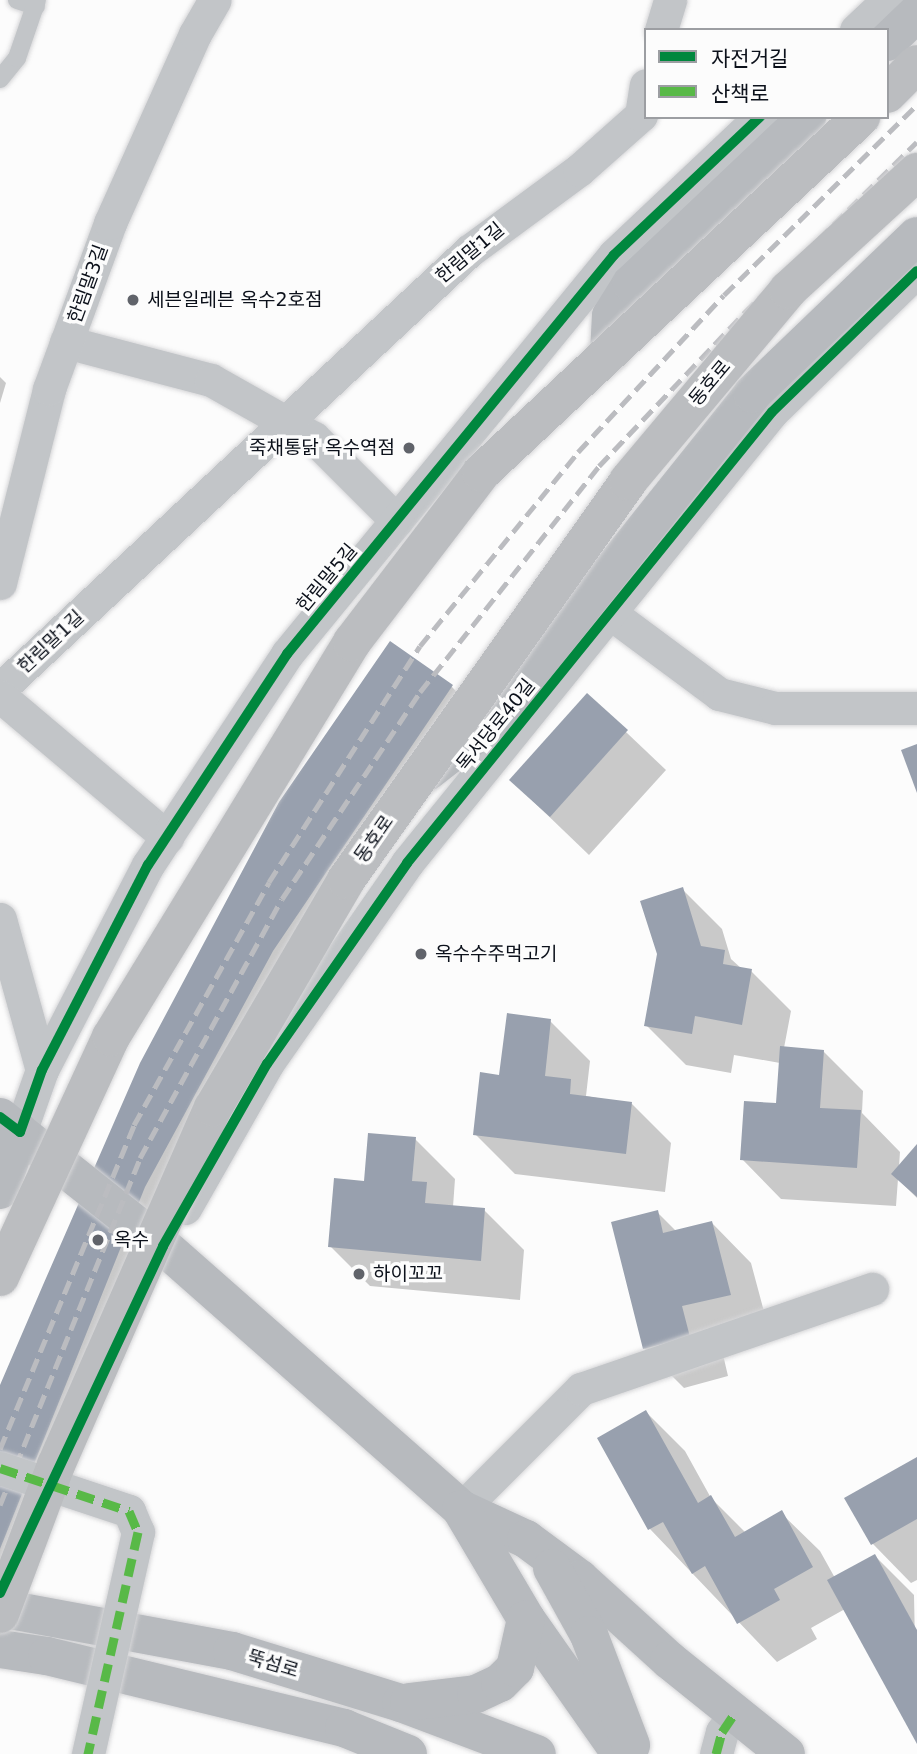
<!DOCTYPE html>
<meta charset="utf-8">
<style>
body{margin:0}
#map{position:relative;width:917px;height:1754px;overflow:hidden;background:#fcfcfc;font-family:"DejaVu Sans","Noto Sans KR",sans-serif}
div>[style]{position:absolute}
.shadow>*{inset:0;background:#0003}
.building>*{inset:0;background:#98a0ae}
.roads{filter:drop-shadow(0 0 2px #d6d6d8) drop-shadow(0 0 2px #d6d6d8)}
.lane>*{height:18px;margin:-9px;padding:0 9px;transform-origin:9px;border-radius:9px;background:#c2c5c8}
.street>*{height:33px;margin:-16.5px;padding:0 16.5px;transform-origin:16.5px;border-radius:16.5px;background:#c2c5c8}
.secondary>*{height:38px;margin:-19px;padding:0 19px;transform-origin:19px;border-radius:19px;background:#b7babe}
.primary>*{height:38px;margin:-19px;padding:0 19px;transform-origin:19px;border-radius:19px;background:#bbbdc0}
.rail>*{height:5px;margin-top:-2.5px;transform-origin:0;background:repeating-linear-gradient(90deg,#bbbcc0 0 14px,transparent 0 21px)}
.bridges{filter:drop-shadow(0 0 2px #d6d6d8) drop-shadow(0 0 2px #d6d6d8)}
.street-bridge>*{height:33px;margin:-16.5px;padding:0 16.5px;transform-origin:16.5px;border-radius:16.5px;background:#c2c5c8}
.primary-bridge>*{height:38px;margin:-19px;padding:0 19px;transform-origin:19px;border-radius:19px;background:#bbbdc0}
.quiet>*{height:9px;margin-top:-4.5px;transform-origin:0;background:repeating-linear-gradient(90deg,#58b947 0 18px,transparent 0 27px)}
.cycleway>*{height:10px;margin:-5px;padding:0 5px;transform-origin:5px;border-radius:5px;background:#00873e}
.dots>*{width:19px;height:19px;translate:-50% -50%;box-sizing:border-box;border:4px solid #fcfcfc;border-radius:50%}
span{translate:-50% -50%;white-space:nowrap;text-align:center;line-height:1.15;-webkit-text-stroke:7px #fcfcfc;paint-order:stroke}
.street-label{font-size:19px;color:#0c111b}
.poi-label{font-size:19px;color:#0c111b}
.left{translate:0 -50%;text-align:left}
.right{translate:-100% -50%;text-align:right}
.legend{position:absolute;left:644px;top:28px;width:245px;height:91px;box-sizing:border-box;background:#fcfcfc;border:2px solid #9c9ea2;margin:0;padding:9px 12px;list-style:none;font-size:21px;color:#0c111b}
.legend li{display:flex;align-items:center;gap:14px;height:35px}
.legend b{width:35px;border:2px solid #9c9ea2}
</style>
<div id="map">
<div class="shadow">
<div style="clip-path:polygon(0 377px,6px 383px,0 403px)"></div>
<div style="clip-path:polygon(390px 644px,452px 687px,474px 710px,296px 974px,0 1563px,0 1392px)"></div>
<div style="clip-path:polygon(587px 695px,666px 770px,589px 855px,511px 780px)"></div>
<div style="clip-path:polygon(682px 889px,722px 929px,731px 959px,742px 969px,751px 971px,791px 1011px,784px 1048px,823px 1051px,863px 1091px,862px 1113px,900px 1152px,899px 1167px,917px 1147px,917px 1198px,898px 1179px,896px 1206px,781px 1199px,742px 1159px,778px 1105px,780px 1063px,734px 1055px,731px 1073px,686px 1065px,646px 1025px)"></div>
<div style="clip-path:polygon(550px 1021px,590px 1061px,586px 1096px,632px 1104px,671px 1143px,665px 1192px,515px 1174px,475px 1134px,501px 1077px)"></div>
<div style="clip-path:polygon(415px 1139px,455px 1179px,453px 1207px,484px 1210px,524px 1250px,520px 1300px,370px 1286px,330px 1246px,365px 1182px)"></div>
<div style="clip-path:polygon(657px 1212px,676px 1231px,712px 1223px,751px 1263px,770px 1334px,721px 1346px,728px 1376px,684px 1388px,644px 1348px)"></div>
<div style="clip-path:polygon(646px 1412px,685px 1451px,711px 1498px,746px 1533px,781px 1513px,820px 1551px,835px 1578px,875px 1556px,914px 1595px,917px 1741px,845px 1609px,811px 1628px,817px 1639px,777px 1662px,650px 1529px)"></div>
<div style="clip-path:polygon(917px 1459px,917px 1580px,911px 1583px,873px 1544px,847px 1498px)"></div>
</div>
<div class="building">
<div style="clip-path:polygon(390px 641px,453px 685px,273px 951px,145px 1187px,0 1549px,0 1385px,43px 1285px,140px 1063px,279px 802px)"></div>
<div style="clip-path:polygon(587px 693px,628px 730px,550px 817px,509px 780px)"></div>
<div style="clip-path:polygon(917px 744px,917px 793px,901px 750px)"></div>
<div style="clip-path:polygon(683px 887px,701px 946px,725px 950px,723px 964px,752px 969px,742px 1025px,695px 1016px,692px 1034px,644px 1026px,657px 954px,640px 901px)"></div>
<div style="clip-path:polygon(507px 1013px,551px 1019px,545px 1076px,571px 1079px,570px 1094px,632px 1102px,626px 1154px,473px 1135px,480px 1072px,499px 1075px)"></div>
<div style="clip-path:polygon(780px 1046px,824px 1050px,820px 1108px,861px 1110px,857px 1168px,740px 1160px,744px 1101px,776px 1103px)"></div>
<div style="clip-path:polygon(368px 1133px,416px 1137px,412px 1181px,427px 1182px,425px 1203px,485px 1208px,481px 1261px,328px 1247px,334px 1178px,364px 1181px)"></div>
<div style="clip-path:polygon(917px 1144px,917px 1197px,891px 1174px)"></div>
<div style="clip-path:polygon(658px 1210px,663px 1233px,712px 1221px,731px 1295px,682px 1306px,690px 1337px,643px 1349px,611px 1222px)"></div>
<div style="clip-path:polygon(646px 1410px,698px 1503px,711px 1495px,735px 1537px,782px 1510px,813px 1567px,774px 1589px,780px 1600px,737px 1624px,705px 1566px,692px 1574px,663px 1522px,648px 1530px,597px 1438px)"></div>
<div style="clip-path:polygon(917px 1457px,917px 1519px,871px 1545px,844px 1498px)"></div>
<div style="clip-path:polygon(875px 1554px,917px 1630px,917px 1744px,827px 1580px)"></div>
</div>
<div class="roads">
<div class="lane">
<div style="left:17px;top:0;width:20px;rotate:18deg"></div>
<div style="left:0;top:79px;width:27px;rotate:-51deg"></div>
<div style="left:17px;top:58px;width:61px;rotate:-71deg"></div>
</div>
<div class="street">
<div style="left:661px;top:30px;width:31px;rotate:-73deg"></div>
<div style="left:856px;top:30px;width:44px;rotate:-43.2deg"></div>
<div style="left:66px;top:342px;width:150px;rotate:14.7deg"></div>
<div style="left:211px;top:380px;width:118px;rotate:29.4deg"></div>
<div style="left:314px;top:438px;width:117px;rotate:45deg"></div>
<div style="left:0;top:583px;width:200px;rotate:-75.8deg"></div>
<div style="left:49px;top:389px;width:177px;rotate:-69.8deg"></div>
<div style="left:110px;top:223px;width:207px;rotate:-65.8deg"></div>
<div style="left:195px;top:34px;width:39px;rotate:-60deg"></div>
<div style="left:610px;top:613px;width:136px;rotate:36.6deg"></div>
<div style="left:719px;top:694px;width:58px;rotate:14deg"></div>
<div style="left:775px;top:708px;width:142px"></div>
<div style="left:0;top:689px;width:642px;rotate:-43.04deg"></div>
<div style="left:469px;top:251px;width:137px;rotate:-36.4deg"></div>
<div style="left:579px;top:170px;width:83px;rotate:-41.6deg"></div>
<div style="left:641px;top:115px;width:30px;rotate:-81deg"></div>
<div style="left:0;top:696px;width:219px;rotate:40.2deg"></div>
<div style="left:0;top:919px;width:157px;rotate:74.5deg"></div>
<div style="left:20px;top:1132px;width:66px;rotate:-70.5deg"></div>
<div style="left:42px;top:1070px;width:231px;rotate:-62.7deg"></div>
<div style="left:148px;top:865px;width:253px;rotate:-56.6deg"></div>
<div style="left:287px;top:654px;width:516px;rotate:-50.66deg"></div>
<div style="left:614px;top:255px;width:201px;rotate:-43.4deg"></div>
<div style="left:185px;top:1208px;width:166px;rotate:-60.3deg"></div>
<div style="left:267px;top:1064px;width:245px;rotate:-55.1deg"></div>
<div style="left:407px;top:863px;width:580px;rotate:-51.02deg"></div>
<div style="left:772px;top:412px;width:202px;rotate:-44.2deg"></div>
<div style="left:461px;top:1509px;width:170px;rotate:-45deg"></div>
<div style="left:581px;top:1389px;width:308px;rotate:-19deg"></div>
<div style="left:716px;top:1754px;width:23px;rotate:-75deg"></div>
<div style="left:722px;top:1732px;width:23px;rotate:-56deg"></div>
</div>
<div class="secondary">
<div style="left:887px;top:42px;width:42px;rotate:-44deg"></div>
<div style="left:609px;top:353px;width:37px;rotate:-87deg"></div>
<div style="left:611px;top:316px;width:38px;rotate:-58deg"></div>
<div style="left:631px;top:284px;width:243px;rotate:-43.5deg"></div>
<div style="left:427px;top:772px;width:78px;rotate:-37.7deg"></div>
<div style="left:489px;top:724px;width:422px;rotate:-51.4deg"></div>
<div style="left:752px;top:394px;width:228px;rotate:-43.8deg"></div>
<div style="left:0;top:1117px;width:208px;rotate:38.4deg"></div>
<div style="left:163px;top:1246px;width:397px;rotate:41.4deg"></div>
<div style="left:461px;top:1509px;width:72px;rotate:24.8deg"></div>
<div style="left:526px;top:1539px;width:67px;rotate:36.5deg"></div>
<div style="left:580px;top:1579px;width:120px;rotate:42.3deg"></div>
<div style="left:669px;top:1660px;width:150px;rotate:38.8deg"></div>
<div style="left:0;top:1190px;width:61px;rotate:-71deg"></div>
<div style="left:461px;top:1509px;width:128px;rotate:59.4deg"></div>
<div style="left:526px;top:1619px;width:165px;rotate:54.9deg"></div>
<div style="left:552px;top:1568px;width:77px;rotate:61.1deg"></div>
<div style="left:589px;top:1635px;width:118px;rotate:69.1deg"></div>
<div style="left:0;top:1608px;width:236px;rotate:10.5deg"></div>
<div style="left:232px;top:1651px;width:177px;rotate:17.1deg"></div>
<div style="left:401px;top:1703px;width:145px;rotate:20.6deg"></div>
<div style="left:0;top:1649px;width:48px;rotate:8.5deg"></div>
<div style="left:47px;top:1656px;width:306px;rotate:13.6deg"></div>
<div style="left:344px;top:1728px;width:69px;rotate:22.1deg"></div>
<div style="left:409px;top:1702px;width:67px;rotate:-6.8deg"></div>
<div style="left:476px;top:1694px;width:26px;rotate:-25deg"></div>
<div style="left:500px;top:1683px;width:21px;rotate:-45deg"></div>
<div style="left:515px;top:1668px;width:50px;rotate:-77.3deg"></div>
</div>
<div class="primary">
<div style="left:887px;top:94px;width:42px;rotate:-45deg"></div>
</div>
</div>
<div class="rail">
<div style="left:0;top:1449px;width:351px;rotate:-67.5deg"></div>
<div style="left:134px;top:1125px;width:278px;rotate:-60.9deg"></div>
<div style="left:269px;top:882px;width:280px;rotate:-57.4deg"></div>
<div style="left:420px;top:646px;width:250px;rotate:-50.8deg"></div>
<div style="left:578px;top:452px;width:214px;rotate:-47.1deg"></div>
<div style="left:724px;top:295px;width:271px;rotate:-44.6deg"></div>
<div style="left:0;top:1505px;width:374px;rotate:-68deg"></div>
<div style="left:140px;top:1158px;width:295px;rotate:-61.3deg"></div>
<div style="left:282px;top:899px;width:249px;rotate:-56.3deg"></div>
<div style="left:420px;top:692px;width:288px;rotate:-51.6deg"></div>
<div style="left:599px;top:466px;width:211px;rotate:-46.5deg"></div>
<div style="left:744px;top:313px;width:243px;rotate:-44.7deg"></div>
</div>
<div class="bridges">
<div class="street-bridge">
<div style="left:0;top:1468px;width:136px;rotate:18.4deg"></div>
<div style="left:129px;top:1511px;width:23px;rotate:67deg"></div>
<div style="left:138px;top:1532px;width:228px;rotate:102.7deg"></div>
</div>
<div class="primary-bridge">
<div style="left:0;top:1277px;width:264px;rotate:-65.2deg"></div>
<div style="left:111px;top:1037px;width:463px;rotate:-58.6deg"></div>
<div style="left:352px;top:642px;width:213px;rotate:-52.6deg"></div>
<div style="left:481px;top:473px;width:521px;rotate:-43.13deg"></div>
<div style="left:0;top:1614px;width:159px;rotate:-69.4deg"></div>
<div style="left:56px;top:1465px;width:390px;rotate:-66.3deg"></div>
<div style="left:213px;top:1108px;width:264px;rotate:-59.7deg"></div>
<div style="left:346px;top:880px;width:489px;rotate:-54.7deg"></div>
<div style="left:628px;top:481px;width:249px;rotate:-50deg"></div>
<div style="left:788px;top:290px;width:175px;rotate:-42.5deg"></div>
</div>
</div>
<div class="quiet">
<div style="left:0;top:1468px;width:136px;rotate:18.4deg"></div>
<div style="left:129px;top:1511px;width:23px;rotate:67deg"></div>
<div style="left:138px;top:1532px;width:228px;rotate:102.7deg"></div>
<div style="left:716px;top:1754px;width:23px;rotate:-75deg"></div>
<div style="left:722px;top:1732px;width:23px;rotate:-56deg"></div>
</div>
<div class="cycleway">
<div style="left:0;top:1117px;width:25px;rotate:37deg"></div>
<div style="left:20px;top:1132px;width:66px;rotate:-70.5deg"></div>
<div style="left:42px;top:1070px;width:231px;rotate:-62.7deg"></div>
<div style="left:148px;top:865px;width:253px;rotate:-56.6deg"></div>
<div style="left:287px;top:654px;width:516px;rotate:-50.66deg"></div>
<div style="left:614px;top:255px;width:201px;rotate:-43.4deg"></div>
<div style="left:0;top:1593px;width:383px;rotate:-64.8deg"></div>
<div style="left:163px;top:1246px;width:210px;rotate:-60.3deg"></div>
<div style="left:267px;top:1064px;width:245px;rotate:-55.1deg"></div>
<div style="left:407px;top:863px;width:580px;rotate:-51.02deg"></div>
<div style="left:772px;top:412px;width:202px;rotate:-44.2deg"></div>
</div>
<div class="dots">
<div style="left:133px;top:300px;background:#60636a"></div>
<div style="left:409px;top:448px;background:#60636a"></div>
<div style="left:421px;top:954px;background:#60636a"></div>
<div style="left:98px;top:1240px;background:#60636a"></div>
<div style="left:359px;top:1274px;background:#60636a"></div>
</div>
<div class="street-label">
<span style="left:470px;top:253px;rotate:-40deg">한림말1길</span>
<span style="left:88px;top:284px;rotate:-70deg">한림말3길</span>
<span style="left:710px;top:383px;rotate:-50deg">동호로</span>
<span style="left:327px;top:578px;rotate:-50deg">한림말5길</span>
<span style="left:51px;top:642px;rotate:-43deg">한림말1길</span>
<span style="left:496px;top:725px;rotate:-51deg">독서당로40길</span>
<span style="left:374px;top:839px;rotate:-55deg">동호로</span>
<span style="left:273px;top:1664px;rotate:17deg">뚝섬로</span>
</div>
<div class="poi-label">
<span class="left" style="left:147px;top:300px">세븐일레븐 옥수2호점</span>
<span class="right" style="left:395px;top:448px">죽채통닭 옥수역점</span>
<span class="left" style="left:435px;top:954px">옥수수주먹고기</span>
<span class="left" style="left:114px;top:1240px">옥수</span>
<span class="left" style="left:373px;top:1274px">하이꼬꼬</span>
</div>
<ul class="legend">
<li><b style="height:9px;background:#00873e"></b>자전거길</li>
<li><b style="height:9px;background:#58b947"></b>산책로</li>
</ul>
</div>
